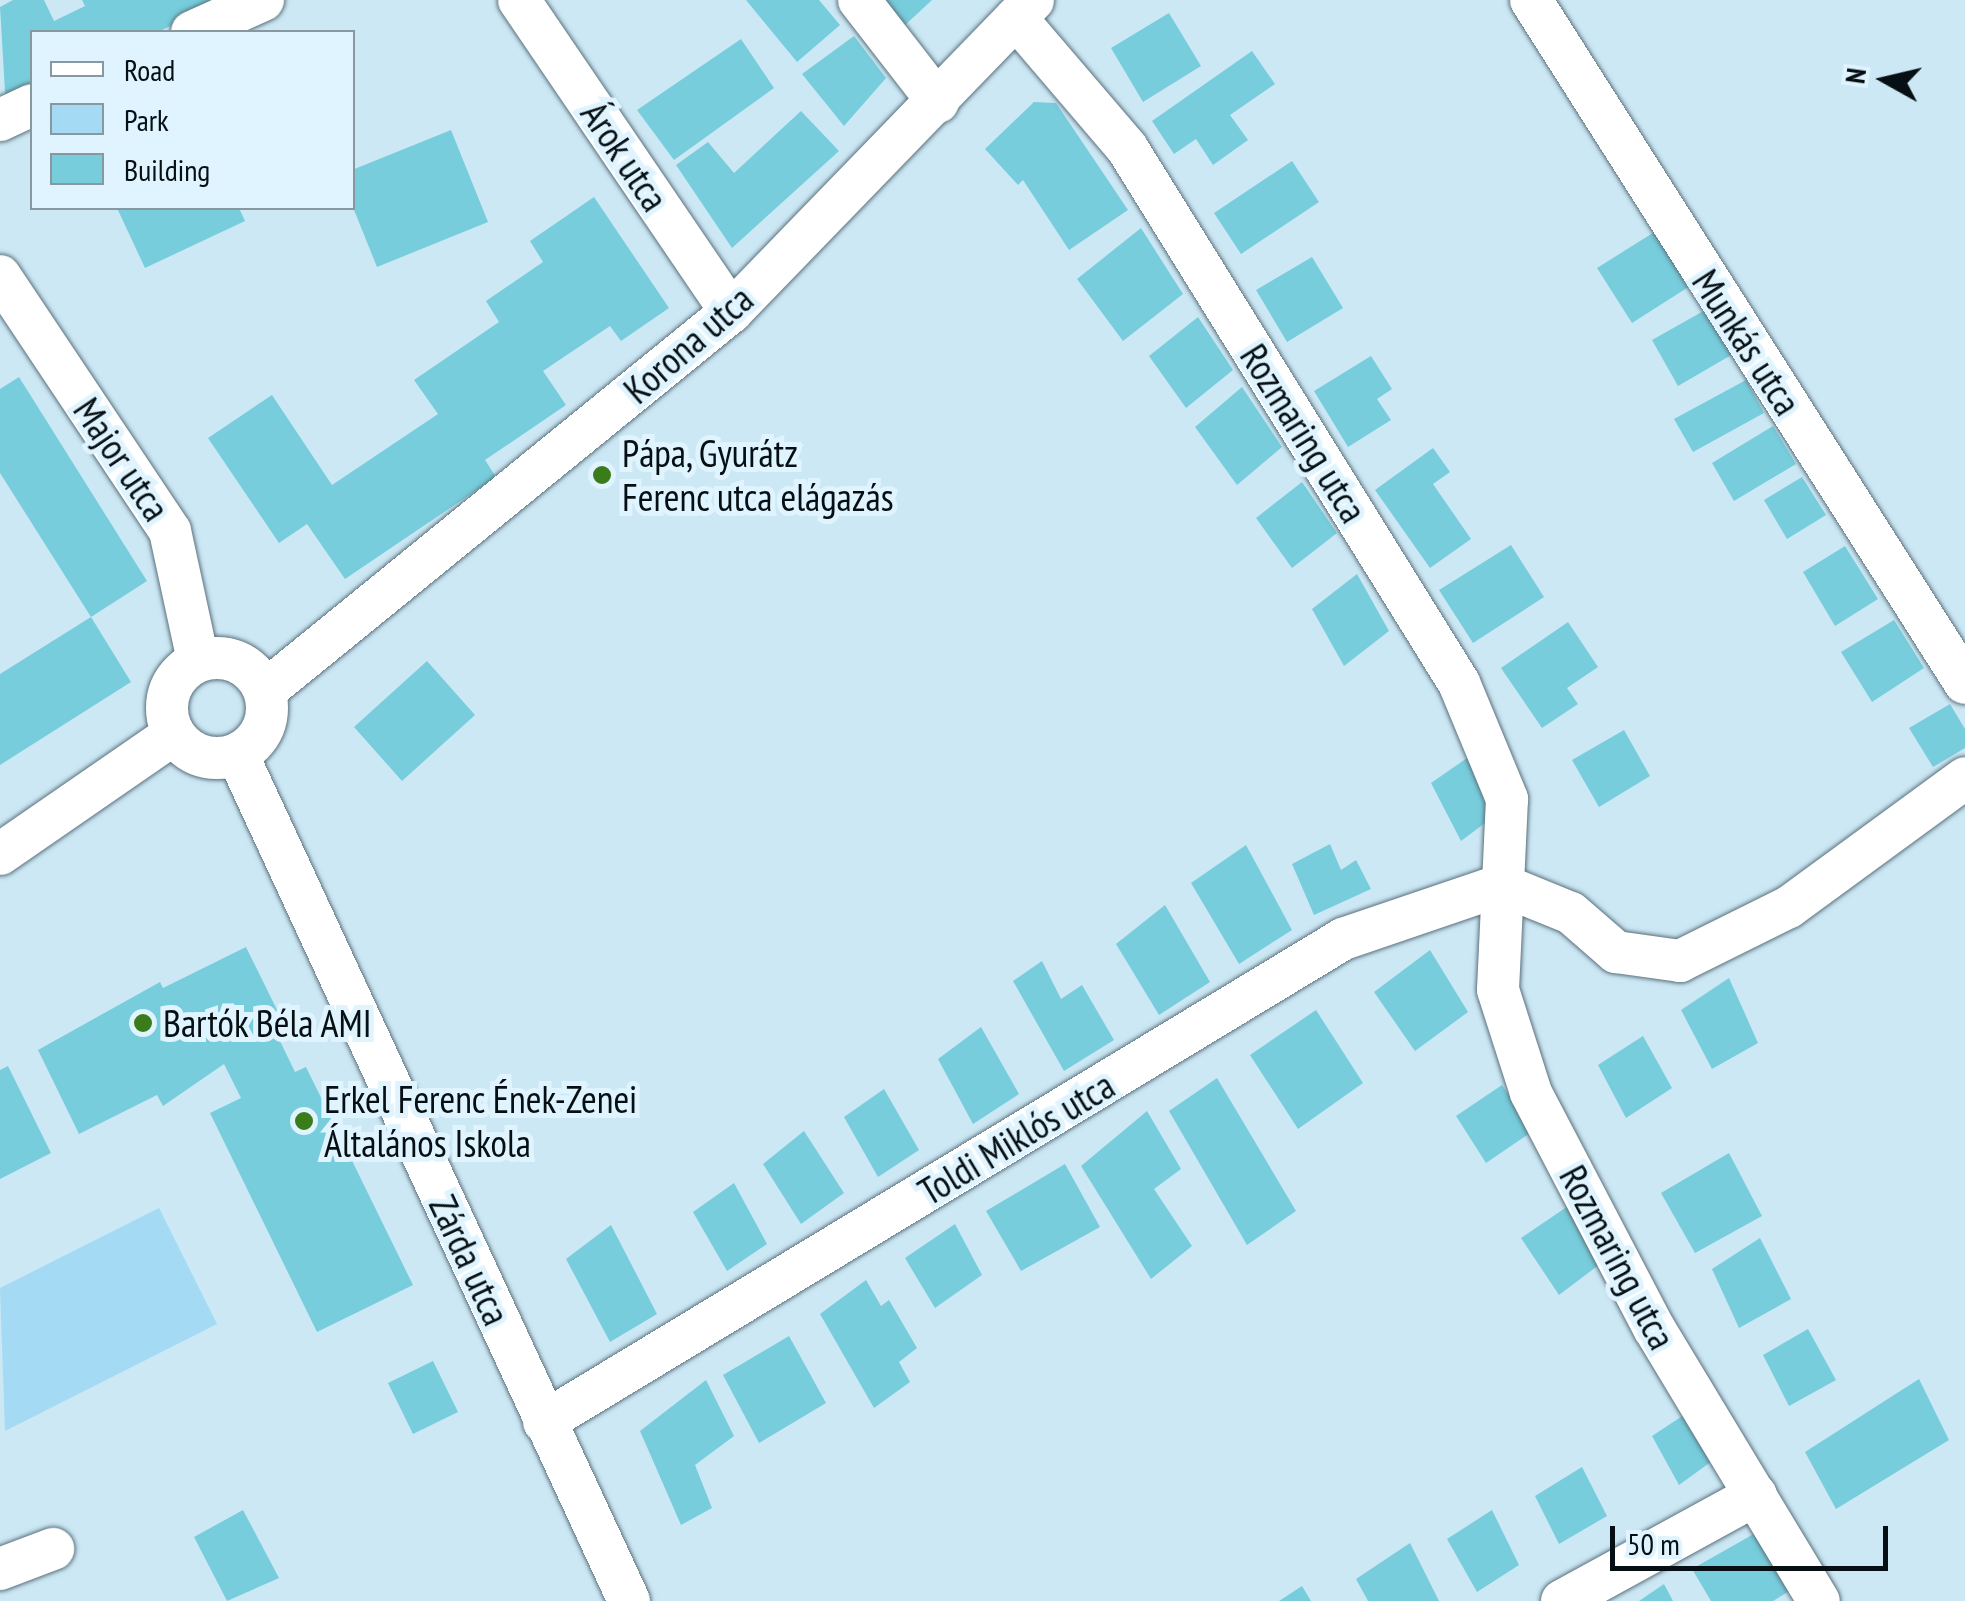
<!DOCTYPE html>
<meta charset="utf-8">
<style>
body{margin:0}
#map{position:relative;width:1965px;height:1601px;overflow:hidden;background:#cde8f5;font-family:"PT Sans Narrow",sans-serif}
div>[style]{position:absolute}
.green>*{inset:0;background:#a4daf3}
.building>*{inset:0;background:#77cddc}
.roads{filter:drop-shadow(0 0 2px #5a717d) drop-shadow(0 0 2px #5a717d)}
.minor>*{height:42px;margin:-21px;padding:0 21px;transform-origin:21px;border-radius:21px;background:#fff}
.minor>.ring{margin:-21px;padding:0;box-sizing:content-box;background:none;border:42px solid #fff;border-radius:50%}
.dots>*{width:28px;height:28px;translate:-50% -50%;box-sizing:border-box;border:5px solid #dff4fe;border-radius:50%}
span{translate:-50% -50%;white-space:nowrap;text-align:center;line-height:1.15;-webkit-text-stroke:10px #dff4fe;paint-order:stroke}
.street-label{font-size:38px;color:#060f13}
.poi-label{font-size:38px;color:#060f13}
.left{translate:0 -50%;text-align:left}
.legend{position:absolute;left:30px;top:30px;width:325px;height:180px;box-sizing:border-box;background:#dff4fe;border:2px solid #8898a0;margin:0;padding:12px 18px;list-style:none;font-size:30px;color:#060f13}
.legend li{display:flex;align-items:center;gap:20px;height:50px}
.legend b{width:50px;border:2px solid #8898a0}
.north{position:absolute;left:1835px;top:30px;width:100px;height:100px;-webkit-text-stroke:8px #dff4fe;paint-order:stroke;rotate:278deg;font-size:28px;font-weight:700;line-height:40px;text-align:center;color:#060f13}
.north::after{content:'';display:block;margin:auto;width:35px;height:45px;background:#060f13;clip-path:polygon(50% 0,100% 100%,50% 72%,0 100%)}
.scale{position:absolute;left:1610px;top:1526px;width:278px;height:45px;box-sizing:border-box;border:5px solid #060f13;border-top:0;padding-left:12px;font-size:30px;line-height:35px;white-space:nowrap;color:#060f13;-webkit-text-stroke:8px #dff4fe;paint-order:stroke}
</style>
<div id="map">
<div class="green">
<div style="clip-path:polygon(159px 1208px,217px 1324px,5px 1431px,0 1288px)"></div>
</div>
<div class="building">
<div style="clip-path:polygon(13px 0,44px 0,54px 21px,85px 6px,82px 0,224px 0,158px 32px,32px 32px,32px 94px,6px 108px,0 7px)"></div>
<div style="clip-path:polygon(746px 0,819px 0,840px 25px,797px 62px)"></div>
<div style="clip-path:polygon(883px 0,932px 0,903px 27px)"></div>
<div style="clip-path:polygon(1169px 13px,1201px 66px,1143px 102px,1111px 48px)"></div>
<div style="clip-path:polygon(854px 36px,886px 78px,844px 126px,802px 74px)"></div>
<div style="clip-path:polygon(741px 39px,774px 88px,674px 160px,637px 110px)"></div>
<div style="clip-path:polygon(1252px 51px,1275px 84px,1230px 115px,1248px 140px,1213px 165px,1196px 139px,1174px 154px,1152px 121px)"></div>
<div style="clip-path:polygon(1034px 102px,1056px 103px,1128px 210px,1069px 250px,1023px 180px,1018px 185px,985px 149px)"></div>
<div style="clip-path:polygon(801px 111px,839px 151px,732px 248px,676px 165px,708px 142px,734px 173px)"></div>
<div style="clip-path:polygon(451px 130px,488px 222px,377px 267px,352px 205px,352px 170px)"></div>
<div style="clip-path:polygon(1292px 161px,1319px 202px,1241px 254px,1214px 213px)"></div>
<div style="clip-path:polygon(594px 197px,669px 308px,621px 341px,610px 326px,543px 371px,566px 405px,485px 460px,496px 477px,345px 579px,307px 524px,279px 543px,208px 438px,272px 395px,332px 485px,438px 414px,414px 380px,499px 322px,486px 301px,543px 262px,530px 241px)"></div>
<div style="clip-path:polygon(117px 208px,239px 208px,245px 221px,145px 268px)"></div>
<div style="clip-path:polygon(1141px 228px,1183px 294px,1123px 341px,1077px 279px)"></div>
<div style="clip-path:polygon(1656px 231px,1690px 286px,1632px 323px,1597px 268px)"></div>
<div style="clip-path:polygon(1312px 257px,1343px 308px,1287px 342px,1256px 290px)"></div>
<div style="clip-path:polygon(1707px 309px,1733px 354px,1678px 386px,1652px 340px)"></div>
<div style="clip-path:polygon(1198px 317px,1233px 370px,1186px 408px,1149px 356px)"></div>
<div style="clip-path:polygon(1371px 356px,1392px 389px,1377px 399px,1391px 420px,1348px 447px,1314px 391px)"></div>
<div style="clip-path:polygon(19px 377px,147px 581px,91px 617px,0 473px,0 389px)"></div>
<div style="clip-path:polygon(1746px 380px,1764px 413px,1693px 452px,1674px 419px)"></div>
<div style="clip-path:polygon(1242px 387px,1282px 447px,1237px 485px,1195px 427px)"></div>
<div style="clip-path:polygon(1773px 426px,1796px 464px,1734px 501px,1712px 463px)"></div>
<div style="clip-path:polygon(1433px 448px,1450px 472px,1433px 484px,1471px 539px,1430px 568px,1375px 490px)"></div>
<div style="clip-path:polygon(1802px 477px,1826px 515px,1787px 539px,1764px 500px)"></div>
<div style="clip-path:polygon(1302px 482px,1337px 533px,1292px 568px,1256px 518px)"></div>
<div style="clip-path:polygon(1511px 545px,1544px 597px,1473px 643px,1439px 590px)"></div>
<div style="clip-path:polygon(1845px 546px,1878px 599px,1835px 626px,1803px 572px)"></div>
<div style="clip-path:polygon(1357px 574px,1389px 631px,1344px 666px,1312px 609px)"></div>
<div style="clip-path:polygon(91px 617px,131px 682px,0 765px,0 674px)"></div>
<div style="clip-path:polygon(1894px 620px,1924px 668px,1872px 702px,1841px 652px)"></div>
<div style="clip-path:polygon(1568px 622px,1598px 667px,1567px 688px,1578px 704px,1542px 728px,1501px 668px)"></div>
<div style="clip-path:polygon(427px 661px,475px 715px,402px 781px,354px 727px)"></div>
<div style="clip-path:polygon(1950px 704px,1965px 729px,1965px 748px,1933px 767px,1909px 728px)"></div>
<div style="clip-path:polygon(1624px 730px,1650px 776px,1599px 807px,1572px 760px)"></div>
<div style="clip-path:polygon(1470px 756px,1497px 814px,1461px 841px,1431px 783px)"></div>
<div style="clip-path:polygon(1330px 844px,1341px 870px,1356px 860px,1371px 889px,1314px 915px,1292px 864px)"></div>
<div style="clip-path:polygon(1246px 845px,1292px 930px,1239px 964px,1191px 883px)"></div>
<div style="clip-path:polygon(1165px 905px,1210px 982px,1159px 1015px,1116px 944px)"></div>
<div style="clip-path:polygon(246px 947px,288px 1032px,278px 1037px,295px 1072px,306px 1067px,413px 1285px,317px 1332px,210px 1113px,241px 1098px,224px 1064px,163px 1106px,157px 1095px,79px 1134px,38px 1050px,160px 982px,163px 988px)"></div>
<div style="clip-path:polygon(1430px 950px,1468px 1012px,1415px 1051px,1374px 992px)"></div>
<div style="clip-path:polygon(1042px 961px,1061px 999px,1082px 985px,1114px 1040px,1064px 1071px,1013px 981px)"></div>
<div style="clip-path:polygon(1729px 978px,1758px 1043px,1712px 1069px,1681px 1010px)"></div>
<div style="clip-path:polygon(1316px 1010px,1363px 1083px,1298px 1129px,1250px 1055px)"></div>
<div style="clip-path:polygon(981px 1027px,1019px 1094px,973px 1124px,938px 1059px)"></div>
<div style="clip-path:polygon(1643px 1036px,1672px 1088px,1626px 1118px,1598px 1065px)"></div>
<div style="clip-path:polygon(8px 1066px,51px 1153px,0 1179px,0 1070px)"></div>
<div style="clip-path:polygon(1217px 1078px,1296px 1211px,1247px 1245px,1169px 1111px)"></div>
<div style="clip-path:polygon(1502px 1085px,1533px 1131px,1486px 1163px,1456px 1116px)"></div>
<div style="clip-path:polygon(884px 1089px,919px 1150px,878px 1177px,844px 1117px)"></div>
<div style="clip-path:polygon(1147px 1111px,1181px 1169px,1154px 1189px,1192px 1246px,1151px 1279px,1081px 1166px)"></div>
<div style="clip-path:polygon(804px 1131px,844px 1193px,801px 1224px,763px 1164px)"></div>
<div style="clip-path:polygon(1729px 1153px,1762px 1216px,1695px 1253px,1661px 1193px)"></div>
<div style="clip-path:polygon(1065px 1164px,1100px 1227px,1021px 1271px,986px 1211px)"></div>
<div style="clip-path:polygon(734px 1183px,767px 1244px,727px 1271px,693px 1212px)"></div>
<div style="clip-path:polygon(1571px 1204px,1604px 1261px,1559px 1295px,1521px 1238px)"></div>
<div style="clip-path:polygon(955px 1224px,982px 1275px,935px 1308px,905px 1258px)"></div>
<div style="clip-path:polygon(611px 1225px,657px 1314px,610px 1342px,566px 1259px)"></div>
<div style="clip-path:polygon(1760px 1238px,1791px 1299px,1739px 1328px,1712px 1269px)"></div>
<div style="clip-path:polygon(866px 1280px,881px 1306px,889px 1300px,917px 1348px,899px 1362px,910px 1382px,874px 1408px,820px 1314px)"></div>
<div style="clip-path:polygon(1808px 1329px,1836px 1380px,1789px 1406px,1763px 1355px)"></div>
<div style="clip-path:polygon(789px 1336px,826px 1403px,759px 1443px,723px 1375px)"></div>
<div style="clip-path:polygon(433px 1361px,458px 1412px,413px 1434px,388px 1383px)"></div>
<div style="clip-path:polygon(1919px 1379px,1949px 1440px,1836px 1509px,1805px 1452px)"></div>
<div style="clip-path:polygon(706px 1380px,734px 1436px,695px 1465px,712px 1508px,681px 1525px,640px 1431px)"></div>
<div style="clip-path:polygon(1693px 1409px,1719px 1456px,1679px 1485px,1652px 1436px)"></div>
<div style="clip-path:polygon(1582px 1467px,1607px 1516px,1559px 1544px,1535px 1496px)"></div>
<div style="clip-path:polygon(243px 1510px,279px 1578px,227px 1601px,194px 1537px)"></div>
<div style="clip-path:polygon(1492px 1510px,1519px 1565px,1477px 1592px,1447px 1539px)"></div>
<div style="clip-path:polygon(1759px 1531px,1791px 1590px,1773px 1601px,1711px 1601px,1692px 1569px)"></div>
<div style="clip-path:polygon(1410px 1543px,1439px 1601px,1368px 1601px,1356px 1579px)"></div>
<div style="clip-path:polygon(1664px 1584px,1673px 1601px,1639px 1601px)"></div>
<div style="clip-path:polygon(1302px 1586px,1311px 1601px,1279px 1601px)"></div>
</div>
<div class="roads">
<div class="minor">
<div style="left:519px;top:0;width:377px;rotate:55.8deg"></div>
<div style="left:859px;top:0;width:129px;rotate:52.2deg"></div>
<div style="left:1531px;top:0;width:809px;rotate:57.57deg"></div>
<div style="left:1016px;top:18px;width:171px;rotate:49.5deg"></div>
<div style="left:1127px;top:148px;width:630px;rotate:58.18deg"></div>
<div style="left:1459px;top:683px;width:126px;rotate:67.5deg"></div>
<div style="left:1507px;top:799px;width:191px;rotate:92.7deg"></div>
<div style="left:1498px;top:990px;width:108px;rotate:72.2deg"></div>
<div style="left:1531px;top:1093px;width:265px;rotate:62.4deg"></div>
<div style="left:1654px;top:1328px;width:319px;rotate:58.9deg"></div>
<div style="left:192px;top:32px;width:78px;rotate:-24.3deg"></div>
<div style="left:0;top:120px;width:35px;rotate:-25deg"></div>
<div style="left:0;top:276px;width:306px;rotate:56.3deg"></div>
<div style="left:170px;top:531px;width:133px;rotate:77.8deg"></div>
<div class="ring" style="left:167px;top:658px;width:58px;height:58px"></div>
<div style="left:265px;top:691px;width:601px;rotate:-39.12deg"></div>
<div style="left:731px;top:312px;width:434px;rotate:-45.9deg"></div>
<div style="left:237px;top:754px;width:933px;rotate:65.16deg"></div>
<div style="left:0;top:854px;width:211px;rotate:-34.6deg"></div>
<div style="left:544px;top:1422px;width:934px;rotate:-31.15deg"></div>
<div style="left:1343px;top:939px;width:168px;rotate:-18.8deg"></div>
<div style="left:1502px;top:885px;width:74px;rotate:22.1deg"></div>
<div style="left:1571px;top:913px;width:60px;rotate:40.9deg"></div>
<div style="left:1616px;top:952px;width:65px;rotate:8deg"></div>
<div style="left:1680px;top:961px;width:122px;rotate:-26.4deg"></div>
<div style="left:1789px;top:907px;width:218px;rotate:-36.2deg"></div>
<div style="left:0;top:1569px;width:57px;rotate:-20.7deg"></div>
<div style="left:1562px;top:1601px;width:221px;rotate:-28.7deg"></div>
</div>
</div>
<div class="dots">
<div style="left:602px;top:475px;background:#3a7b1a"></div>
<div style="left:143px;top:1023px;background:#3a7b1a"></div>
<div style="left:304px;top:1121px;background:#3a7b1a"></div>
</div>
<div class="street-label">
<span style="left:625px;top:156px;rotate:56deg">Árok utca</span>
<span style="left:1747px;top:342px;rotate:57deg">Munkás utca</span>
<span style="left:688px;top:344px;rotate:-41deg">Korona utca</span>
<span style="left:1304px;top:433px;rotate:58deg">Rozmaring utca</span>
<span style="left:122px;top:459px;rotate:56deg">Major utca</span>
<span style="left:1016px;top:1138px;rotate:-31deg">Toldi Miklós utca</span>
<span style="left:1618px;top:1257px;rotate:62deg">Rozmaring utca</span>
<span style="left:470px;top:1260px;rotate:65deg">Zárda utca</span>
</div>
<div class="poi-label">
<span class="left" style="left:622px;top:475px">Pápa, Gyurátz<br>Ferenc utca elágazás</span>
<span class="left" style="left:163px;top:1023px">Bartók Béla AMI</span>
<span class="left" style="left:324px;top:1121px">Erkel Ferenc Ének-Zenei<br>Általános Iskola</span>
</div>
<ul class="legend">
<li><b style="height:12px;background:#fff"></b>Road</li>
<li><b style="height:28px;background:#a4daf3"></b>Park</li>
<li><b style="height:28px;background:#77cddc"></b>Building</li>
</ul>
<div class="north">N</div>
<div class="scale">50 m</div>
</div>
